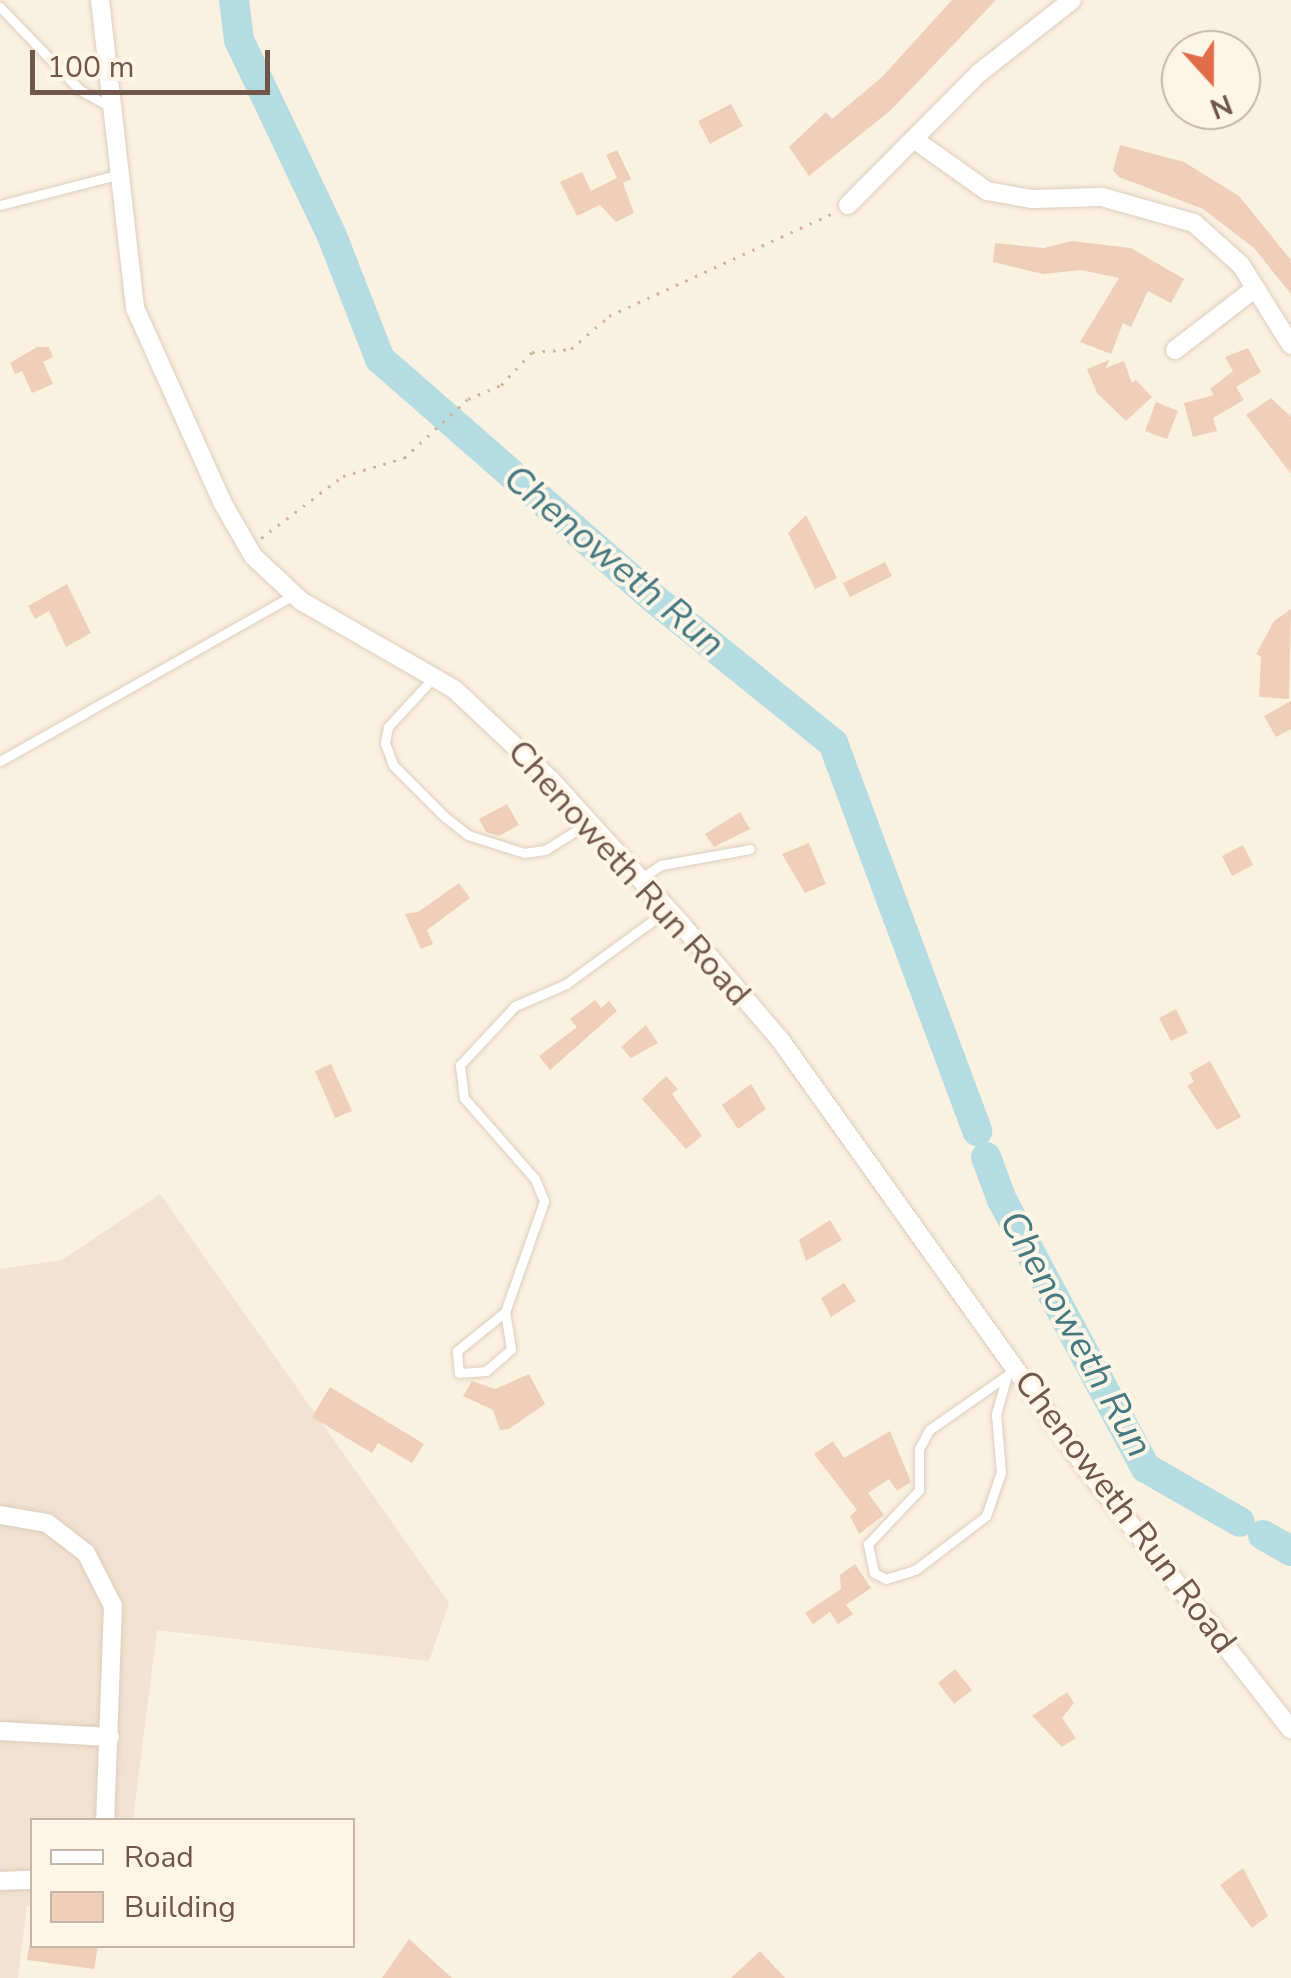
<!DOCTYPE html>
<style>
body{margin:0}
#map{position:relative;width:1291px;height:1978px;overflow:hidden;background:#fbf1e0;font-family:"Nunito Sans",sans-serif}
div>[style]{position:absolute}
.residential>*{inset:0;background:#f2e2cf}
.river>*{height:30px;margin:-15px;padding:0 15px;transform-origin:15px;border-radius:15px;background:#b6dce3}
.building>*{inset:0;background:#efcfb9}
.path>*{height:2.5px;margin-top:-1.25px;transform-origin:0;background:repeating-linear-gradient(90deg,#d3b29d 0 2.5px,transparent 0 10.5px)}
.roads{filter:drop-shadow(0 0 2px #decdbd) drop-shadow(0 0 2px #decdbd)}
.service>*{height:9px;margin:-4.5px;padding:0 4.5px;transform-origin:4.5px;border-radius:4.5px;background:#fff}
.minor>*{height:18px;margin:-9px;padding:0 9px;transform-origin:9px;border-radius:9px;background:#fff}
span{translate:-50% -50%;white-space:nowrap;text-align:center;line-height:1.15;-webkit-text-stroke:8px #fef5e6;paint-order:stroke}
.street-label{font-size:35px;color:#705749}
.water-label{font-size:38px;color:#447883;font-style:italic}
.legend{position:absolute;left:30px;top:1818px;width:325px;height:130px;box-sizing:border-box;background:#fef5e6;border:2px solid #c5b6a7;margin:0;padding:12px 18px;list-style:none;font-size:30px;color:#705749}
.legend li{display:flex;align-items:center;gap:20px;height:50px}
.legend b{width:50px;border:2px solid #c5b6a7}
.north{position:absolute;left:1161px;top:30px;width:100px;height:100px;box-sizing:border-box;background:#fef5e6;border:2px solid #c5b6a7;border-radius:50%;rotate:159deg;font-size:28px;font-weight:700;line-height:40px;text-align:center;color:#705749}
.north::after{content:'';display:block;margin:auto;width:35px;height:45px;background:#e16c49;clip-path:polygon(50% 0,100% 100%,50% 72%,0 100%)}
.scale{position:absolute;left:30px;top:50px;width:240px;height:45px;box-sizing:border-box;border:5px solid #705749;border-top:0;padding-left:12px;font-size:30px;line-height:35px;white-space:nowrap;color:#705749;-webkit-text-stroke:8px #fef5e6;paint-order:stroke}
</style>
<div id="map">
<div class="residential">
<div style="clip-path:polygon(160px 1194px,449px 1603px,429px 1661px,157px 1630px,133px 1820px,32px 1820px,32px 1906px,27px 1905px,18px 1978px,0 1978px,0 1269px,62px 1260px)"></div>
</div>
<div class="river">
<div style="left:234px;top:0;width:40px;rotate:82.9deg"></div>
<div style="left:239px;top:40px;width:217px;rotate:64.6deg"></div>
<div style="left:332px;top:236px;width:132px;rotate:68.7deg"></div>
<div style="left:380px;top:359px;width:361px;rotate:41.2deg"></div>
<div style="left:652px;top:597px;width:233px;rotate:38.9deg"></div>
<div style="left:833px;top:743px;width:414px;rotate:69.6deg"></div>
<div style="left:986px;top:1157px;width:46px;rotate:69.6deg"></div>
<div style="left:1002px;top:1200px;width:304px;rotate:61.8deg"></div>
<div style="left:1146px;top:1468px;width:108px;rotate:29.9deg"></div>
<div style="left:1263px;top:1535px;width:32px;rotate:30deg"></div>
</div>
<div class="building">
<div style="clip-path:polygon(952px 0,996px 0,891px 110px,809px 176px,789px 147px,826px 112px,832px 119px,882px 77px)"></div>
<div style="clip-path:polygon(731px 104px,743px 126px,710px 144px,698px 121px)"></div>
<div style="clip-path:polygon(1120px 145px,1184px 162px,1239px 196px,1291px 260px,1291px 294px,1254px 248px,1203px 209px,1119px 177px,1113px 170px)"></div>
<div style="clip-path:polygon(617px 150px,631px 179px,623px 183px,634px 213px,616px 222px,600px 205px,577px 216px,560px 182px,582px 172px,591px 191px,617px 178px,606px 155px)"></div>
<div style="clip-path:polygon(1071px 241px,1131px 248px,1184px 279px,1171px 303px,1148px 291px,1131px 327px,1123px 323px,1111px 354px,1080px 342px,1119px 278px,1081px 270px,1043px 274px,993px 262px,995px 243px,1044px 248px)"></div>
<div style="clip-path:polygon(37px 347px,49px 347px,53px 357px,43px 362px,53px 384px,32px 393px,22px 371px,15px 374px,10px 363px)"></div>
<div style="clip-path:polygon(1248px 348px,1261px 372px,1236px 387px,1244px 400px,1213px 418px,1217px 431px,1193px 437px,1184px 403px,1214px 395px,1210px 389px,1233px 371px,1225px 357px)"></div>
<div style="clip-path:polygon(1109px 360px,1106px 368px,1124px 361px,1132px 383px,1136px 380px,1152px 397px,1126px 421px,1097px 393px,1087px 369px)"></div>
<div style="clip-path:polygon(1271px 398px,1291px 417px,1291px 474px,1246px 415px)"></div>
<div style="clip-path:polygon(1156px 402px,1178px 411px,1167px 439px,1145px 431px)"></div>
<div style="clip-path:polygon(806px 515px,837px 578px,815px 589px,788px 533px)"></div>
<div style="clip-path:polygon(885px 562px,892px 576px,850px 597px,843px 583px)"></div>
<div style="clip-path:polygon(67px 584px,91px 633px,66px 647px,49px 611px,35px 619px,28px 606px)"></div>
<div style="clip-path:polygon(1291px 609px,1289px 699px,1259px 697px,1261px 657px,1256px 654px,1274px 621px)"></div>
<div style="clip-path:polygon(1291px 701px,1291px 729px,1276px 737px,1264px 716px)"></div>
<div style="clip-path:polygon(507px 804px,519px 825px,499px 836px,486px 832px,479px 819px)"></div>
<div style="clip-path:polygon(740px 812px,750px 829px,714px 847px,705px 834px)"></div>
<div style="clip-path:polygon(809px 843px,826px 884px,805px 893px,782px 854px)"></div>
<div style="clip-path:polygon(1243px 845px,1253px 865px,1232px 876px,1222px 856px)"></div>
<div style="clip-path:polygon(459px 883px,470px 898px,427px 930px,433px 944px,421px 949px,405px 914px,418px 912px)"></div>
<div style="clip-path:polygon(595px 1000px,601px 1008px,609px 1001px,617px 1011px,550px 1070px,539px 1056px,577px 1027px,570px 1019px)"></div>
<div style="clip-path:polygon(1176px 1009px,1188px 1033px,1171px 1041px,1159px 1018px)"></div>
<div style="clip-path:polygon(646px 1025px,658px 1043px,631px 1058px,621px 1047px)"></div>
<div style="clip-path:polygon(1210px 1061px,1241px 1117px,1217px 1130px,1187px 1086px,1194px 1082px,1189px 1073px)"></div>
<div style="clip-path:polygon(331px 1064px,352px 1111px,335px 1118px,315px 1071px)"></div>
<div style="clip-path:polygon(666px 1076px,678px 1089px,672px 1094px,702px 1136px,686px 1149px,642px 1099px)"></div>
<div style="clip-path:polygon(751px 1084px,766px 1109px,738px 1129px,722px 1105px)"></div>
<div style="clip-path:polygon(830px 1220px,842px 1240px,806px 1261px,799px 1240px)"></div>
<div style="clip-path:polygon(844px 1283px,856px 1301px,831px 1317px,821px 1298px)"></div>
<div style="clip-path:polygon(529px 1374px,545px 1404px,509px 1429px,500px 1430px,493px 1410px,463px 1396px,472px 1381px,495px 1389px)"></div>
<div style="clip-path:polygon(330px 1387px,424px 1444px,412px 1463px,378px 1443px,372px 1453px,312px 1417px)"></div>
<div style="clip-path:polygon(890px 1431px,911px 1482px,897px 1491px,889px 1479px,868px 1493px,884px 1515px,859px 1534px,850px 1516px,857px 1510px,814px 1454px,833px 1441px,844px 1458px)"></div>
<div style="clip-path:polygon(855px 1564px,871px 1588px,846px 1605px,853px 1614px,838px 1624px,830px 1612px,813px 1624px,805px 1613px,841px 1589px,840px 1575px)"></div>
<div style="clip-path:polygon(955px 1669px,972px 1690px,954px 1704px,938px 1683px)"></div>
<div style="clip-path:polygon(1067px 1692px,1074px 1703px,1062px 1718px,1076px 1738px,1062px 1747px,1032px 1716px)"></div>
<div style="clip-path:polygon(1243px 1868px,1268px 1916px,1252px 1928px,1220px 1885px)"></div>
<div style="clip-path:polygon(409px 1939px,420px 1949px,452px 1978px,382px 1978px)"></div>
<div style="clip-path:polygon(29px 1946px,98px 1946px,94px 1969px,27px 1960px)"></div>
<div style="clip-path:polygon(760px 1951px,785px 1978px,731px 1978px)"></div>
</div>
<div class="path">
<div style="left:261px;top:538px;width:103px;rotate:-37.1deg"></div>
<div style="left:343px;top:476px;width:64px;rotate:-16.4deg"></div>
<div style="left:404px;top:458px;width:87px;rotate:-42.7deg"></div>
<div style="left:468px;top:399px;width:36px;rotate:-23deg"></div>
<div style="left:501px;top:385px;width:45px;rotate:-46.8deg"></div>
<div style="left:532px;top:352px;width:39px;rotate:-4deg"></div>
<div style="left:571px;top:349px;width:50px;rotate:-41deg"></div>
<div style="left:609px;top:316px;width:247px;rotate:-24.7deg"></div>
</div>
<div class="roads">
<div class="service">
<div style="left:0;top:7px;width:115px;rotate:46.1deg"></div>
<div style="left:80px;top:90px;width:38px;rotate:29deg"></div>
<div style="left:0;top:205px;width:121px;rotate:-14.4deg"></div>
<div style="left:433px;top:678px;width:67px;rotate:132.6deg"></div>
<div style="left:388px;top:727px;width:16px;rotate:101deg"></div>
<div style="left:385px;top:743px;width:23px;rotate:70deg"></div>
<div style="left:393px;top:765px;width:74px;rotate:45deg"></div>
<div style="left:445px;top:817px;width:29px;rotate:38deg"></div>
<div style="left:468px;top:835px;width:59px;rotate:17.8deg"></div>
<div style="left:524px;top:853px;width:21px;rotate:-8deg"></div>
<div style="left:545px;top:850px;width:53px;rotate:-31.9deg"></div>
<div style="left:0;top:761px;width:337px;rotate:-29.5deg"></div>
<div style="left:640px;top:879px;width:25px;rotate:-34deg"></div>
<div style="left:661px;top:865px;width:90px;rotate:-10.2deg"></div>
<div style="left:505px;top:1312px;width:62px;rotate:140.9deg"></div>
<div style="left:457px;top:1351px;width:22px;rotate:85deg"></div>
<div style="left:459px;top:1373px;width:27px;rotate:-4deg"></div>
<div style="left:486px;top:1371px;width:33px;rotate:-41deg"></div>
<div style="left:511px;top:1349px;width:37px;rotate:-99deg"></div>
<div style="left:505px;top:1312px;width:118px;rotate:-70.6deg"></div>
<div style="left:544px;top:1201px;width:24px;rotate:-112deg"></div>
<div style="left:535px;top:1179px;width:108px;rotate:-131.2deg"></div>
<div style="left:464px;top:1098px;width:33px;rotate:-97deg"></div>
<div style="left:460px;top:1065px;width:81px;rotate:-47deg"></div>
<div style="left:515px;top:1006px;width:56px;rotate:-23.3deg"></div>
<div style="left:566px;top:984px;width:125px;rotate:-36.2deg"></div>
<div style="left:1006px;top:1379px;width:36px;rotate:106deg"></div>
<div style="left:996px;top:1414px;width:58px;rotate:85.1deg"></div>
<div style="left:1001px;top:1472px;width:46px;rotate:108.8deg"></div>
<div style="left:986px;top:1516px;width:89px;rotate:142.7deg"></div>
<div style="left:915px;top:1570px;width:30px;rotate:163deg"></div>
<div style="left:886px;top:1579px;width:13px;rotate:-153deg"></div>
<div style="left:874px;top:1573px;width:30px;rotate:-102deg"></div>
<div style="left:868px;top:1544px;width:74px;rotate:-46.6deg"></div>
<div style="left:919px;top:1490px;width:41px;rotate:-90deg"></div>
<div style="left:919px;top:1449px;width:21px;rotate:-62deg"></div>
<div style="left:929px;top:1430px;width:106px;rotate:-35deg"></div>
</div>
<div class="minor">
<div style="left:100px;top:0;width:310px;rotate:83.5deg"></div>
<div style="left:135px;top:308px;width:213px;rotate:65.8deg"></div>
<div style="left:222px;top:502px;width:62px;rotate:60.1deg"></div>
<div style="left:253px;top:556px;width:66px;rotate:43.2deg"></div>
<div style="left:301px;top:601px;width:177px;rotate:29.9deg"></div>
<div style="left:454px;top:689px;width:133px;rotate:43.2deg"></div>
<div style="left:551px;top:780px;width:195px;rotate:47.9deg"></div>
<div style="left:682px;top:925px;width:153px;rotate:49.5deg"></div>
<div style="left:781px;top:1041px;width:525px;rotate:54.46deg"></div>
<div style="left:1086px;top:1468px;width:332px;rotate:51.9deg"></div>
<div style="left:915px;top:140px;width:88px;rotate:35.3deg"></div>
<div style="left:987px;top:191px;width:46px;rotate:10.1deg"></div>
<div style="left:1032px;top:199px;width:70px;rotate:-1.6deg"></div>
<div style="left:1102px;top:197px;width:96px;rotate:15.8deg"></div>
<div style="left:1194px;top:223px;width:63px;rotate:41.8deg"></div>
<div style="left:1241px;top:265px;width:94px;rotate:58deg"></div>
<div style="left:848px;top:205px;width:186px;rotate:-45.2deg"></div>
<div style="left:979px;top:73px;width:118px;rotate:-38.1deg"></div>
<div style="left:1175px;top:350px;width:98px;rotate:-37.6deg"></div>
<div style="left:0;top:1515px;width:48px;rotate:9.7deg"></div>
<div style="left:47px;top:1523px;width:49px;rotate:37.6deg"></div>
<div style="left:86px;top:1553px;width:59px;rotate:63deg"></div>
<div style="left:113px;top:1606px;width:214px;rotate:92.1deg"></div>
<div style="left:0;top:1731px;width:110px;rotate:3.1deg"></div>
<div style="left:0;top:1881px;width:32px;rotate:-2deg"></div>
</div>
</div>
<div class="street-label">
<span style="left:629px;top:873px;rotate:48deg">Chenoweth Run Road</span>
<span style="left:1125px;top:1512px;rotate:53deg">Chenoweth Run Road</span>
</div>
<div class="water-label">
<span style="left:614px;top:561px;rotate:40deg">Chenoweth Run</span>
<span style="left:1076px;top:1334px;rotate:61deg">Chenoweth Run</span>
</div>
<ul class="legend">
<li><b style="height:12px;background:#fff"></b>Road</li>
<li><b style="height:28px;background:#efcfb9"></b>Building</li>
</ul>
<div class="north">N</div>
<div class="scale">100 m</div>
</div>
